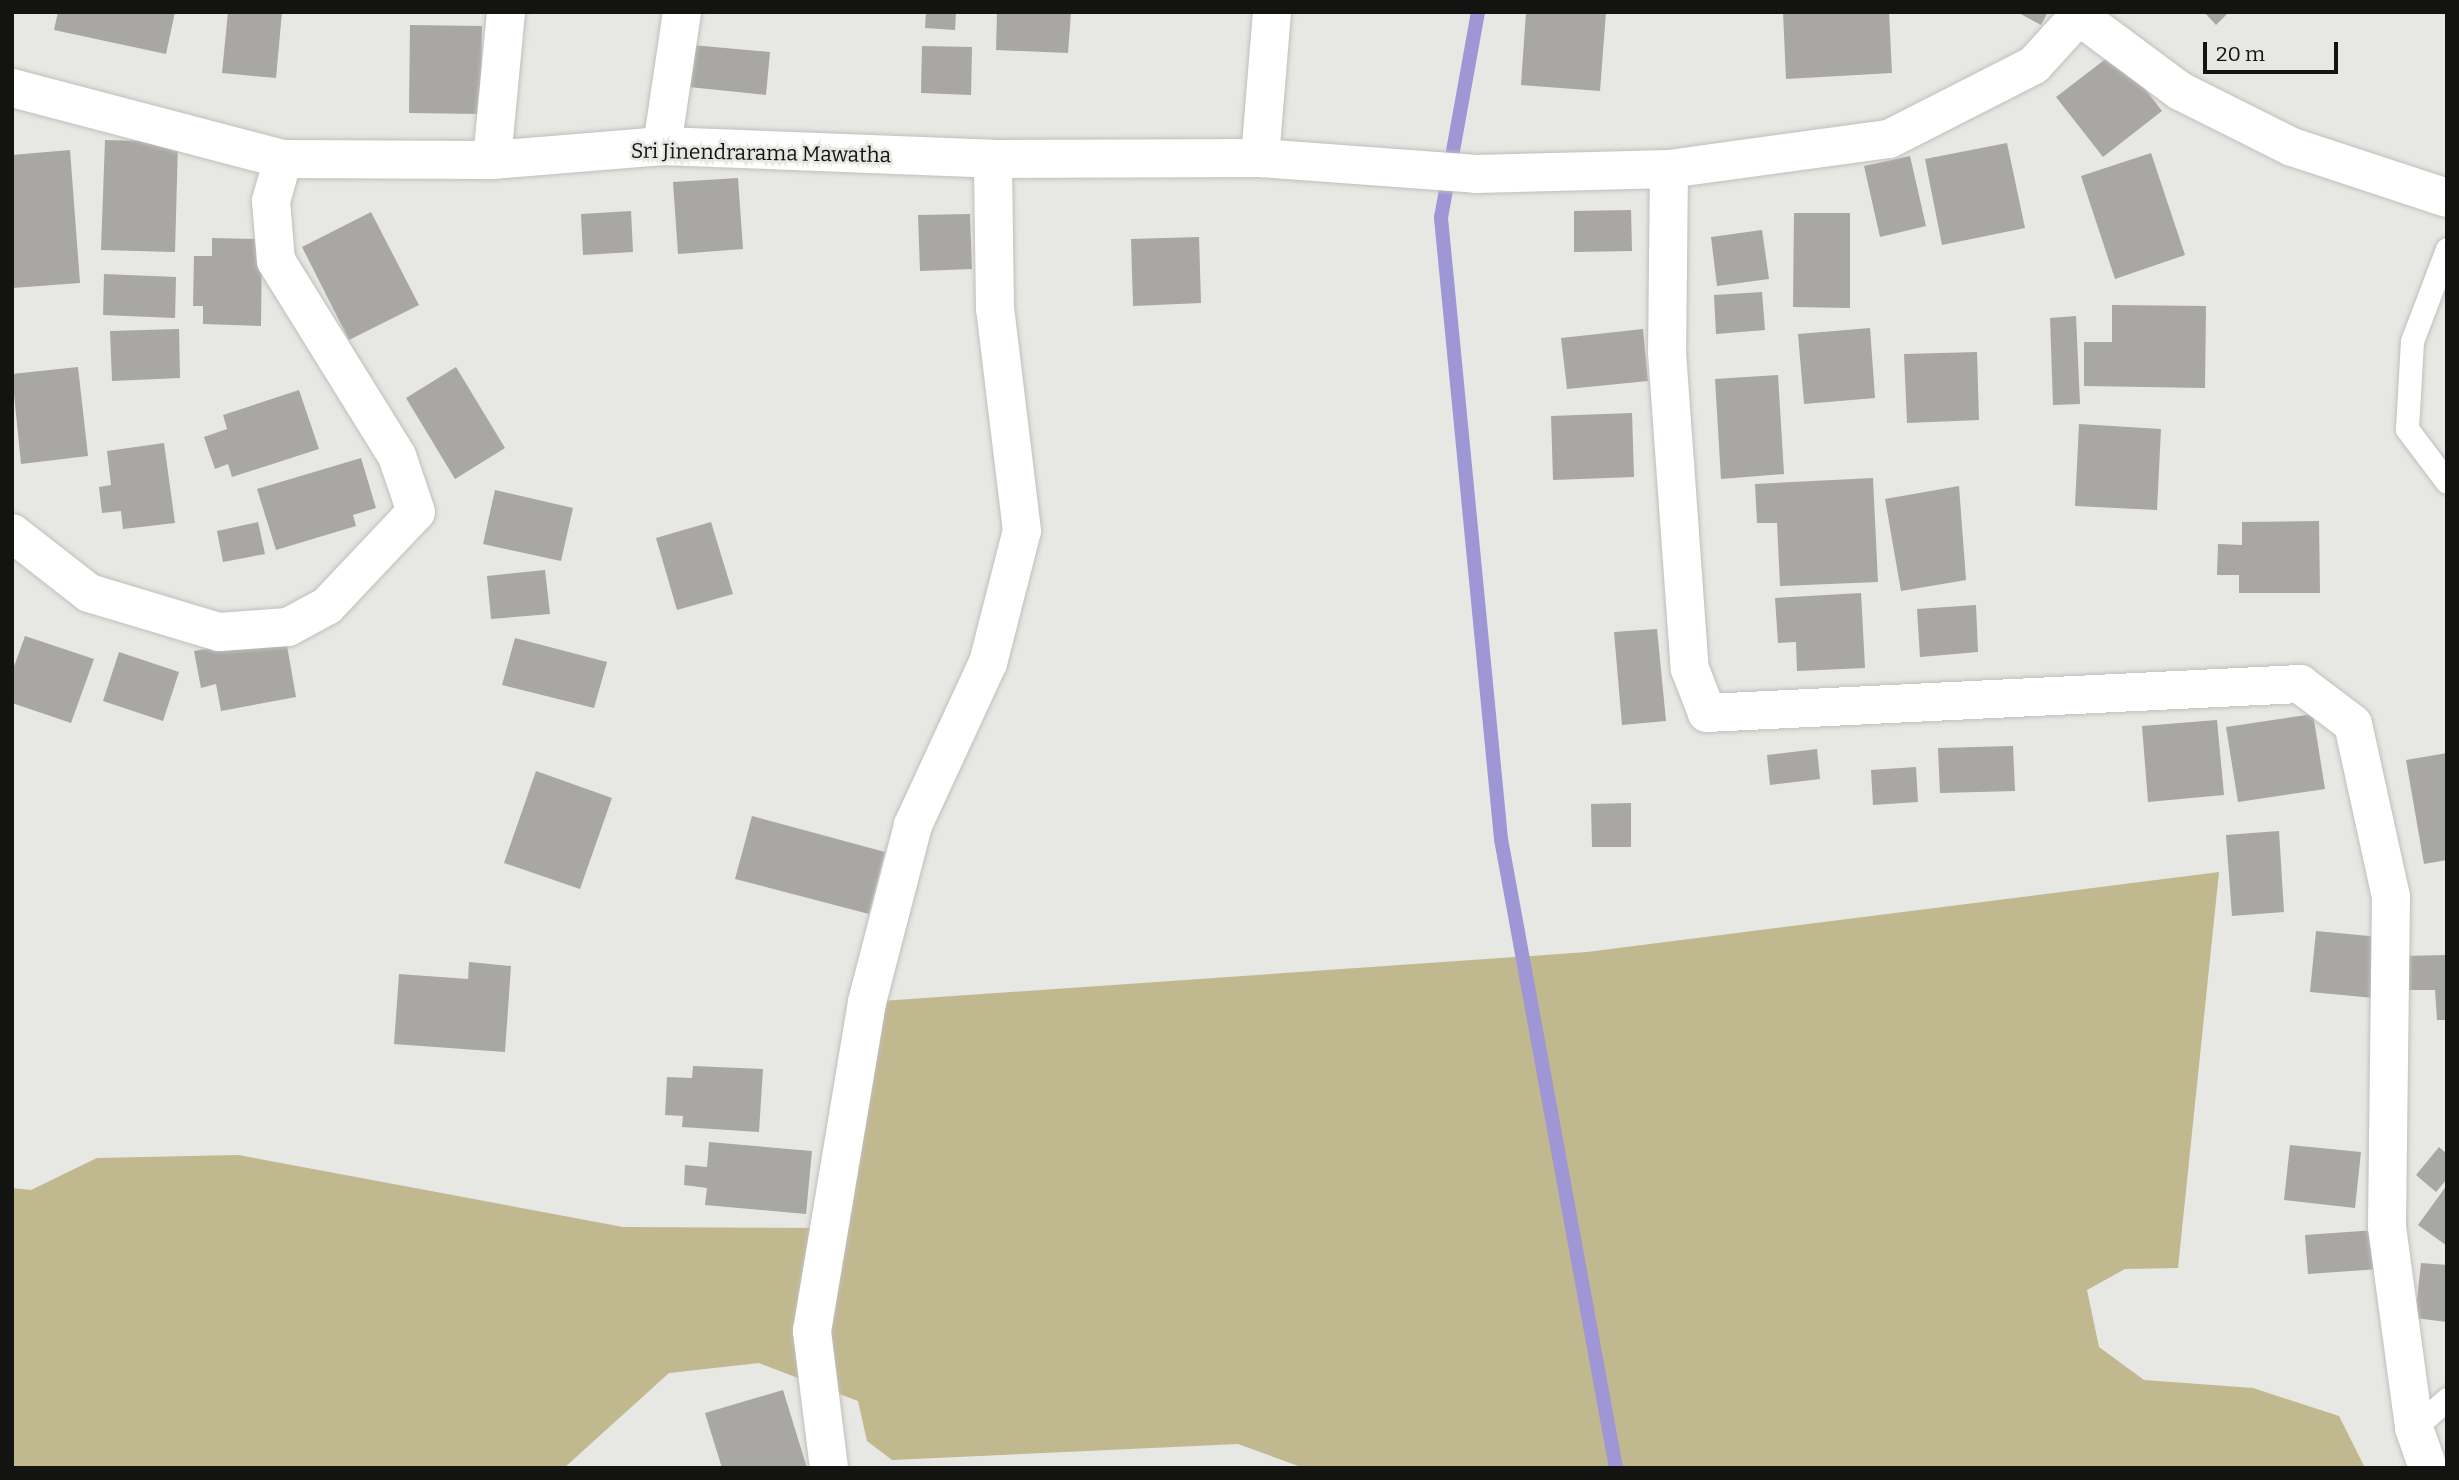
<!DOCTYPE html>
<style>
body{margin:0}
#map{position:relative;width:2459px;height:1480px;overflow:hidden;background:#e7e7e3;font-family:Bitter,serif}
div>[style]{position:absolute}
.green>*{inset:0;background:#c0b88e}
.stream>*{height:14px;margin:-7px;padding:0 7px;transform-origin:7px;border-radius:7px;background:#9e96d5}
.building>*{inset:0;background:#a8a7a3}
.roads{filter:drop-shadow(0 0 2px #c0bfbb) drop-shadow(0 0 2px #c0bfbb)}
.service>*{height:23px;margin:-11.5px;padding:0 11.5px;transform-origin:11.5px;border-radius:11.5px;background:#fff}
.minor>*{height:38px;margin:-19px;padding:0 19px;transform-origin:19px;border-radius:19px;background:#fff}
.secondary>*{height:38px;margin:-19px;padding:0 19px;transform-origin:19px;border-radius:19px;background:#fff}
span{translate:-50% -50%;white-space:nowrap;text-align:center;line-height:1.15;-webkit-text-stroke:5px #e7e7e3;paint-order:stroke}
.street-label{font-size:21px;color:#131311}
.frame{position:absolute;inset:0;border:14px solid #131311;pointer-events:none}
.scale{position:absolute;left:2203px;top:42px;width:135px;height:32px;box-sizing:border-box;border:4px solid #131311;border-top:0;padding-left:9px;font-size:21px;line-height:24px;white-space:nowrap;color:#131311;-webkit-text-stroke:5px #e7e7e3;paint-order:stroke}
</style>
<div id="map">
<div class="green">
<div style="clip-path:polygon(2219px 872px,2178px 1268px,2125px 1269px,2087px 1290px,2099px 1347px,2144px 1380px,2253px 1388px,2339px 1416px,2365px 1468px,1304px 1468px,1238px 1444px,892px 1460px,867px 1441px,858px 1401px,759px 1363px,669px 1373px,564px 1468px,12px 1468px,12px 1188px,31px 1190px,97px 1158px,238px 1155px,623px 1227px,825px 1228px,867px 1002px,1587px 952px)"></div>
</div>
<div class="stream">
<div style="left:1478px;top:12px;width:209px;rotate:100.2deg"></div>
<div style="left:1441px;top:218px;width:624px;rotate:84.48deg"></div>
<div style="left:1501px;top:839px;width:639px;rotate:79.64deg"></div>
</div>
<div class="building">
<div style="clip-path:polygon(58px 12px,175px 12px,166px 54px,54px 30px)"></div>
<div style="clip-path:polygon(228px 12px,282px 12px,276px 78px,222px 73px)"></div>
<div style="clip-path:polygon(926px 12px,956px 12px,955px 30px,925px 28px)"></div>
<div style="clip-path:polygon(997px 12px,1071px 12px,1068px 53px,996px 50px)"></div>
<div style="clip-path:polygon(1526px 12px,1606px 12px,1600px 91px,1521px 85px)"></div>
<div style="clip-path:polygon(1783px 12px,1889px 12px,1892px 73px,1786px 79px)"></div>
<div style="clip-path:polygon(2017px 12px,2048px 12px,2041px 25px)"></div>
<div style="clip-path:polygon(2204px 12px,2229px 12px,2216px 25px)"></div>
<div style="clip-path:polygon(410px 25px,482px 26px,481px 114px,409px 113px)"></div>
<div style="clip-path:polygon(692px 45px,770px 52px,766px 95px,689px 87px)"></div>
<div style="clip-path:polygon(922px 46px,972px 47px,971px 95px,921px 93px)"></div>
<div style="clip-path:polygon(2116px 51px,2162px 111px,2103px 157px,2056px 97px)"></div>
<div style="clip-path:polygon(105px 140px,178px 142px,175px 252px,101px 250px)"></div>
<div style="clip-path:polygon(2007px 143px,2025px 228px,1942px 245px,1925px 159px)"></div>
<div style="clip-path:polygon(70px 150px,80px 283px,12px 288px,12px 155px)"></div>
<div style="clip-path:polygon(2151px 153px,2185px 255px,2115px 279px,2081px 176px)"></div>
<div style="clip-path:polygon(1910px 156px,1926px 226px,1880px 237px,1864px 166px)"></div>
<div style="clip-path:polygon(738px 178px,743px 249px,678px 254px,673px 182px)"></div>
<div style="clip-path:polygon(1631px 210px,1632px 251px,1574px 252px,1574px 211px)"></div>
<div style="clip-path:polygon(631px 211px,633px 252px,583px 255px,581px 214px)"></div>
<div style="clip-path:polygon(371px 212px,419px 305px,349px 340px,302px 247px)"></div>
<div style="clip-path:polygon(1794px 213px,1850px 213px,1850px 308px,1793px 307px)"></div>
<div style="clip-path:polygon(970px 214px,972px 269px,920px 271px,918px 215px)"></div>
<div style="clip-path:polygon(1762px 230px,1769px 279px,1717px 286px,1711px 237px)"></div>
<div style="clip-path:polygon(1199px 237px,1201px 303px,1133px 306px,1131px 239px)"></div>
<div style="clip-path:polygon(212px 238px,262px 239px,261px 326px,203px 324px,203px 306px,193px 306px,194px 256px,212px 256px)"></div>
<div style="clip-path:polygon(104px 274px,176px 277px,175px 318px,103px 315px)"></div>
<div style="clip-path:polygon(1762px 292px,1765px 330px,1716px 334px,1714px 295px)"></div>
<div style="clip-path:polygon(2112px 305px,2206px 306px,2205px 388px,2084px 386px,2084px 342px,2112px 342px)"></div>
<div style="clip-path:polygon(2076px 316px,2080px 404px,2053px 405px,2050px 318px)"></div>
<div style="clip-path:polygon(1870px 328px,1875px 398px,1804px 404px,1798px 334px)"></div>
<div style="clip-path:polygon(179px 329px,180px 378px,112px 381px,110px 331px)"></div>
<div style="clip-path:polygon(1643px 329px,1648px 381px,1567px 389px,1561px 338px)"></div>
<div style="clip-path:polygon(1977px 352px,1979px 420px,1907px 423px,1904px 354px)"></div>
<div style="clip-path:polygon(78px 367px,88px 456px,21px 464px,12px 374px)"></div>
<div style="clip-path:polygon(456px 367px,505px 448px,455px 479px,406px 398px)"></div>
<div style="clip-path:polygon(1778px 375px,1784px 474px,1721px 479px,1715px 379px)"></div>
<div style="clip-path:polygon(299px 390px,319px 449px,232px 477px,228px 464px,215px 469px,204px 437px,227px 429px,223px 415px)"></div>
<div style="clip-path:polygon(1632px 413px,1634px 477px,1553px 480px,1551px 416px)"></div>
<div style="clip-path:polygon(2079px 424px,2161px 429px,2157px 510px,2075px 506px)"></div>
<div style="clip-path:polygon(164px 443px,175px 523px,123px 529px,121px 511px,102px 513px,99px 487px,111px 485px,107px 451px)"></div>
<div style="clip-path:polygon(361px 458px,376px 508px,353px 515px,356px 526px,276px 550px,257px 489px)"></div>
<div style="clip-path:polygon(1873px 478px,1878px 582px,1780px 586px,1777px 523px,1757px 523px,1755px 484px)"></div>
<div style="clip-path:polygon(1959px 486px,1966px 580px,1901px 591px,1885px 499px)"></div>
<div style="clip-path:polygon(495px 490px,573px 508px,561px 561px,483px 544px)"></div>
<div style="clip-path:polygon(2319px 521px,2320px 593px,2239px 593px,2239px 575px,2217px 575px,2218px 544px,2242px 545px,2242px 522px)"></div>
<div style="clip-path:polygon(258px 522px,265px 554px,223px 562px,217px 531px)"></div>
<div style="clip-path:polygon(711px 522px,733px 594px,677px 610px,656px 538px)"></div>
<div style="clip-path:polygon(545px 570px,550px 614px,491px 619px,487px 576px)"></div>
<div style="clip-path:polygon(1861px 593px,1865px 668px,1797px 671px,1796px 642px,1778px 643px,1775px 598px)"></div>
<div style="clip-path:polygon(1976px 605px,1978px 652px,1920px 657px,1917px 609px)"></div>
<div style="clip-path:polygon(1657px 629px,1666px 721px,1622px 725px,1614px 632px)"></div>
<div style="clip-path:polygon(285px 634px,296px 697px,221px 711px,216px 684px,201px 688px,194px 651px)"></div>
<div style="clip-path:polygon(25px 636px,94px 659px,71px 723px,12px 703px,12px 672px)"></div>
<div style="clip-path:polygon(515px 638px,607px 662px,594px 708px,502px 685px)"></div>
<div style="clip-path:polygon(119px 652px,179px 672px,163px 721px,103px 701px)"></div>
<div style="clip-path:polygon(2313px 714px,2325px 789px,2238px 802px,2226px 727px)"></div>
<div style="clip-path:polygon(2217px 720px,2224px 795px,2148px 802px,2142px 726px)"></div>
<div style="clip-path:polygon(2013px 746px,2015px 791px,1940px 793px,1938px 748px)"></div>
<div style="clip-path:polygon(1817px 749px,1820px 779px,1770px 785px,1767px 755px)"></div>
<div style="clip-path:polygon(2447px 753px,2447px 860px,2424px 864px,2406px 760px)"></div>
<div style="clip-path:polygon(1916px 767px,1918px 802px,1873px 805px,1871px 770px)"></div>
<div style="clip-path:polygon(536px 771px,612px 798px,580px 889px,504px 863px)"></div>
<div style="clip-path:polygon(1631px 803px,1631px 847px,1592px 847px,1591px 804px)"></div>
<div style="clip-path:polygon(752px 816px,885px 852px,869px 914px,735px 879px)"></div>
<div style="clip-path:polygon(2279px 831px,2284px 912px,2232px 916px,2226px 835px)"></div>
<div style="clip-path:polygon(2316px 931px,2380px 937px,2374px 998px,2310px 992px)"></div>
<div style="clip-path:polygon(2447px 955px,2447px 1020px,2437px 1020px,2435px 990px,2405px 990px,2404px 956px)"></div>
<div style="clip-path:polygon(469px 962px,511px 966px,505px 1052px,394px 1044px,399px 974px,468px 979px)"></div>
<div style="clip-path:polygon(693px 1066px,763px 1069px,759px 1132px,682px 1127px,683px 1116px,665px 1115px,667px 1077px,692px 1078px)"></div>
<div style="clip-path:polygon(709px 1142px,812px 1151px,806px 1214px,705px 1205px,707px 1188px,684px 1185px,685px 1165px,707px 1167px)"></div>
<div style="clip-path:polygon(2290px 1145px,2361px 1152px,2355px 1208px,2284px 1200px)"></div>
<div style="clip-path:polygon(2439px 1147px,2447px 1154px,2447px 1179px,2436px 1192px,2416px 1175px)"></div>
<div style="clip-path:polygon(2447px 1185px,2447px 1246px,2418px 1225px)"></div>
<div style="clip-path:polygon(2376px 1230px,2379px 1269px,2308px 1274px,2305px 1235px)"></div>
<div style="clip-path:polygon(2421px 1263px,2447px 1265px,2447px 1322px,2415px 1318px)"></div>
<div style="clip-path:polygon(783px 1390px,807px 1468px,722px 1468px,705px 1413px)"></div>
</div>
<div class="roads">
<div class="service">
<div style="left:2447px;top:249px;width:98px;rotate:110.8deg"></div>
<div style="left:2412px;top:341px;width:88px;rotate:93.3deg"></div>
<div style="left:2407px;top:429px;width:66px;rotate:53deg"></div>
<div style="left:2414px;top:1428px;width:44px;rotate:-41.3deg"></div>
</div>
<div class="minor">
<div style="left:2079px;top:16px;width:126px;rotate:36.6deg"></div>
<div style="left:2180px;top:91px;width:125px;rotate:26.6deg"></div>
<div style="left:2292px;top:147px;width:163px;rotate:18.2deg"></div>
<div style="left:662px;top:146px;width:135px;rotate:-81.5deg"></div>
<div style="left:1260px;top:158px;width:146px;rotate:-85.3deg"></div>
<div style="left:492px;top:160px;width:149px;rotate:-84.6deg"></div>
<div style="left:1669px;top:169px;width:183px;rotate:90.6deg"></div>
<div style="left:1667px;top:352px;width:318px;rotate:85.9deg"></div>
<div style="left:1690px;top:669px;width:47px;rotate:68.9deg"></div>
<div style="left:1707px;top:713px;width:594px;rotate:-2.8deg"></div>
<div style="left:2300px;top:684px;width:66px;rotate:37deg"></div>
<div style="left:2353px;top:724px;width:177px;rotate:77.6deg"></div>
<div style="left:2391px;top:897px;width:330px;rotate:90.7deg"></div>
<div style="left:2387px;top:1227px;width:203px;rotate:82.3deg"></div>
<div style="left:2414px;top:1428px;width:42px;rotate:70.7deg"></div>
<div style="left:12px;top:533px;width:98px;rotate:37.9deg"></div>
<div style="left:89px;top:593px;width:136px;rotate:16.7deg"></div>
<div style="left:219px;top:632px;width:69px;rotate:-4.1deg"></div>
<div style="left:288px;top:627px;width:44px;rotate:-28.3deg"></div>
<div style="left:327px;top:606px;width:129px;rotate:-46.6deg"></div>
<div style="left:416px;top:512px;width:59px;rotate:-108.7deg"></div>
<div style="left:397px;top:456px;width:229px;rotate:-121.8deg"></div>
<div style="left:276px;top:261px;width:60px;rotate:-94.8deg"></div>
<div style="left:271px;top:201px;width:44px;rotate:-74.1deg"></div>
<div style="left:829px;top:1468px;width:138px;rotate:-97.1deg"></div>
<div style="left:812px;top:1331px;width:334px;rotate:-80.5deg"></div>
<div style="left:867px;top:1002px;width:183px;rotate:-75.4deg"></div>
<div style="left:913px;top:825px;width:179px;rotate:-65.2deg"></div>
<div style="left:988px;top:663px;width:136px;rotate:-75.6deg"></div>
<div style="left:1022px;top:531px;width:224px;rotate:-96.9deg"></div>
<div style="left:995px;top:309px;width:150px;rotate:-90.8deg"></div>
</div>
<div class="secondary">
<div style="left:12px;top:88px;width:280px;rotate:14.7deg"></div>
<div style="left:283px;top:159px;width:209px;rotate:0.3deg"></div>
<div style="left:492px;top:160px;width:171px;rotate:-4.7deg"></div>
<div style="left:662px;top:146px;width:331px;rotate:2.2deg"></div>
<div style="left:993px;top:159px;width:267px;rotate:-0.2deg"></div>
<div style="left:1260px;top:158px;width:217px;rotate:4.2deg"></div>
<div style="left:1476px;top:174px;width:193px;rotate:-1.5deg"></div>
<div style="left:1669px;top:169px;width:222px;rotate:-7.8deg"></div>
<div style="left:1889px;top:139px;width:163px;rotate:-27deg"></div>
<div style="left:2034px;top:65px;width:72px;rotate:-47.8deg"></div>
</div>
</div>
<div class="street-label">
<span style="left:761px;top:153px;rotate:1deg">Sri Jinendrarama Mawatha</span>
</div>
<div class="frame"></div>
<div class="scale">20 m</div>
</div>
